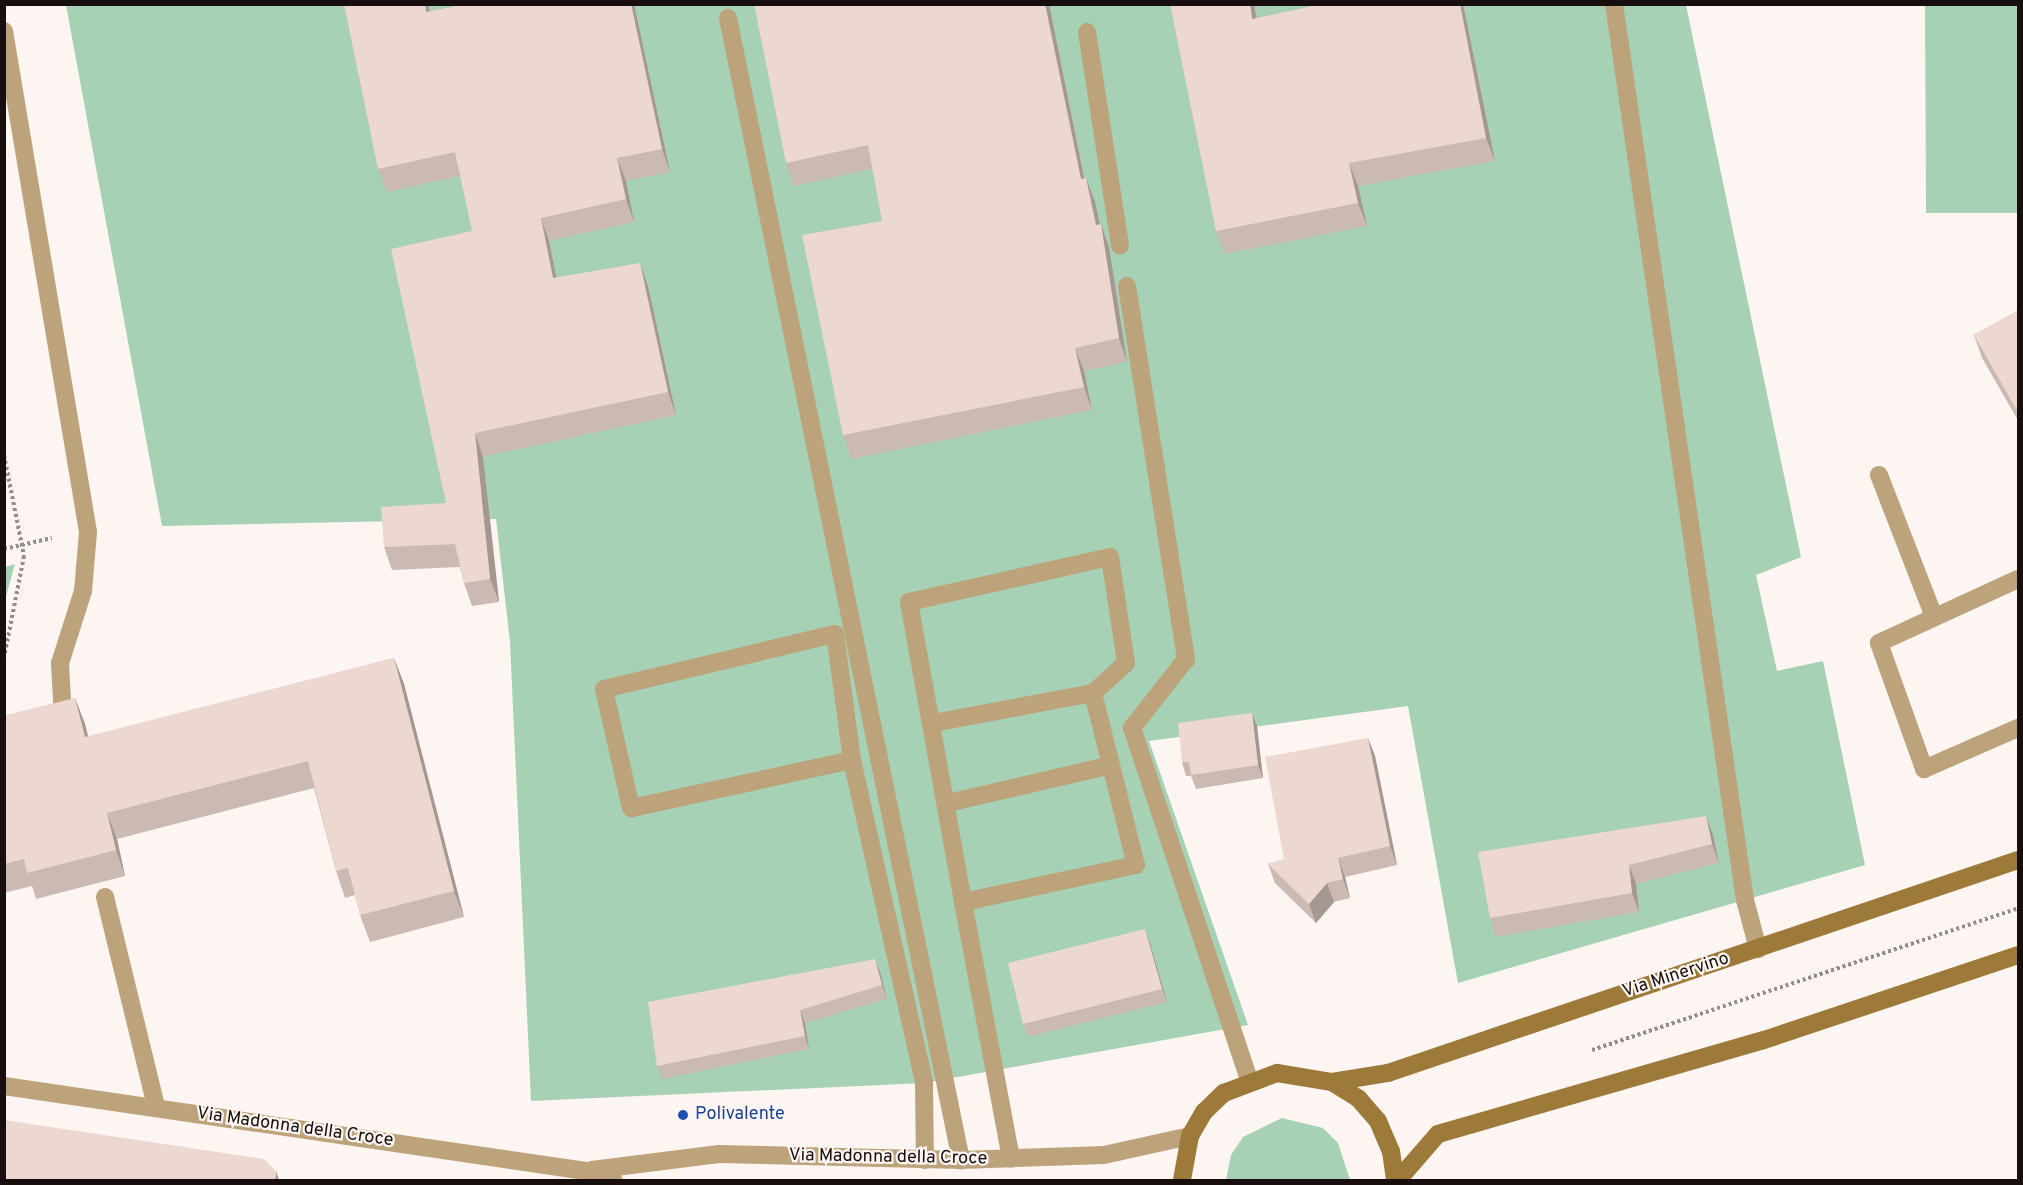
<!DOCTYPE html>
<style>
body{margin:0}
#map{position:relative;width:2023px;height:1185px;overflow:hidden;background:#fdf5f1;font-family:Overpass,sans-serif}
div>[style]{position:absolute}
.green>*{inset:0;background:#a6d1b5}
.path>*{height:4px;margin-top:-2px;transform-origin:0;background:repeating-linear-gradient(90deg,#938c89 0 3px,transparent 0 6px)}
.service>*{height:18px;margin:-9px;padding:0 9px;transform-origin:9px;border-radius:9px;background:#bca37b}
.minor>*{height:18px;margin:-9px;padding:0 9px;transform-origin:9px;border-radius:9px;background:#bca37b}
.tertiary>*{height:18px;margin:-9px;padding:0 9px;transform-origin:9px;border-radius:9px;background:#bca37b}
.secondary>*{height:18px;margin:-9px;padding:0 9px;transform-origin:9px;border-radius:9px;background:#9e7a3a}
.wall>*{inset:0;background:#cbbab3}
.shaded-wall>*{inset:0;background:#a59792}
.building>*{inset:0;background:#ecd8d0}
.dots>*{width:16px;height:16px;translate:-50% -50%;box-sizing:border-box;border:3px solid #fdf5f1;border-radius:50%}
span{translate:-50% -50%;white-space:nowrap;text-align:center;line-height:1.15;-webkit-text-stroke:4.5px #fdf5f1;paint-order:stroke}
.street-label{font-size:18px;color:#160f0d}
.transit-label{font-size:18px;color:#164399}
.left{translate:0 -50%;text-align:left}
.frame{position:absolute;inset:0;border:6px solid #160f0d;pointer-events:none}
</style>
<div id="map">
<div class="green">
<div style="clip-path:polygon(66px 5px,1686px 5px,1801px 557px,1756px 575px,1777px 671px,1823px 661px,1865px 865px,1458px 983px,1408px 706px,1149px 741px,1248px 1025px,924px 1083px,531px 1101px,510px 642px,496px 519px,162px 526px)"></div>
<div style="clip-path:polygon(1925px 5px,2018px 5px,2018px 213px,1926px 213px)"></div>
<div style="clip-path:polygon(15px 564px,5px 600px,5px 567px)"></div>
<div style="clip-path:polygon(1282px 1118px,1323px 1128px,1338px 1143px,1350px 1180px,1226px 1180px,1231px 1155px,1243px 1137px)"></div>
</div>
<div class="path">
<div style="left:4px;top:455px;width:103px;rotate:78.8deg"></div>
<div style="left:24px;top:556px;width:104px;rotate:101.1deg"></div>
<div style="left:4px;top:549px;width:49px;rotate:-12.9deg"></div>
<div style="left:1592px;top:1050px;width:449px;rotate:-18.4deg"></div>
</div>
<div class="service">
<div style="left:1614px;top:4px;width:906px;rotate:81.68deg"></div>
<div style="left:1745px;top:900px;width:51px;rotate:75.1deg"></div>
<div style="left:728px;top:18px;width:1166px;rotate:78.47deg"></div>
<div style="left:4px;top:31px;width:508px;rotate:80.48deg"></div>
<div style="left:88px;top:532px;width:59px;rotate:94.8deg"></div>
<div style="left:83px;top:591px;width:76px;rotate:107.7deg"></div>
<div style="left:60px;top:663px;width:55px;rotate:86.9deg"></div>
<div style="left:1087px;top:32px;width:216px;rotate:81.2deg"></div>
<div style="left:1127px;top:286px;width:378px;rotate:81deg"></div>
<div style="left:1186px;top:659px;width:88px;rotate:128deg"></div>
<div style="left:1132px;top:728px;width:371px;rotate:71.6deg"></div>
<div style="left:1879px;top:475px;width:152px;rotate:68.8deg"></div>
<div style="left:2018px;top:579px;width:153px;rotate:155.3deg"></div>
<div style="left:1879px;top:643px;width:134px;rotate:70.3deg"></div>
<div style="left:1924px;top:769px;width:103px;rotate:-23.6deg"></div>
<div style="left:933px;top:723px;width:163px;rotate:-10.6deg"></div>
<div style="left:852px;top:760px;width:226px;rotate:167.7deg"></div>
<div style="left:631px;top:808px;width:122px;rotate:-102.8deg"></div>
<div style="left:604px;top:689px;width:237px;rotate:-13.4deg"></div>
<div style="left:835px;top:634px;width:127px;rotate:82.3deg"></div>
<div style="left:852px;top:760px;width:331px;rotate:77.4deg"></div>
<div style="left:924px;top:1083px;width:77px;rotate:89.3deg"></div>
<div style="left:948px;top:803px;width:167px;rotate:-13.1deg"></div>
<div style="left:963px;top:902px;width:305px;rotate:-100.2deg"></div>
<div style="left:909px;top:602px;width:206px;rotate:-12.6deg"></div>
<div style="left:1110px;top:557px;width:107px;rotate:81.4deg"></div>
<div style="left:1126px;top:663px;width:45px;rotate:137.7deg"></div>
<div style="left:1093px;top:693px;width:177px;rotate:76deg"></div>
<div style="left:1136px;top:865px;width:177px;rotate:167.9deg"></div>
<div style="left:963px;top:902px;width:261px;rotate:79.4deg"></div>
</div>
<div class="minor">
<div style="left:105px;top:897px;width:216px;rotate:76.3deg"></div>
</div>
<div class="tertiary">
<div style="left:4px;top:1086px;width:588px;rotate:8.31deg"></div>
<div style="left:586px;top:1171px;width:29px;rotate:18deg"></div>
<div style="left:592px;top:1170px;width:128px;rotate:-7.2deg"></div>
<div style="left:719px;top:1154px;width:242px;rotate:1.4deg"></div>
<div style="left:961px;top:1160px;width:143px;rotate:-2deg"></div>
<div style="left:1104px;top:1155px;width:88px;rotate:-12.5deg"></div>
</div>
<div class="secondary">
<div style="left:1332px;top:1082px;width:57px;rotate:-9.1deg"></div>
<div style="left:1388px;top:1073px;width:665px;rotate:-18.68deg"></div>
<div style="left:1182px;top:1180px;width:45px;rotate:-79.7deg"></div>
<div style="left:1190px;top:1136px;width:28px;rotate:-60deg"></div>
<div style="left:1204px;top:1112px;width:28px;rotate:-44deg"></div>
<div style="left:1224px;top:1093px;width:57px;rotate:-20.7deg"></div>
<div style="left:1277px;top:1073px;width:56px;rotate:9.3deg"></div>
<div style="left:1332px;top:1082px;width:31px;rotate:32deg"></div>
<div style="left:1358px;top:1098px;width:30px;rotate:49deg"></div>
<div style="left:1378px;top:1121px;width:33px;rotate:67deg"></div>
<div style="left:1391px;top:1151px;width:29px;rotate:82deg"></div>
<div style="left:1398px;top:1180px;width:61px;rotate:-49deg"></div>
<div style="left:1438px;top:1134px;width:339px;rotate:-16.1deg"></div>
<div style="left:1764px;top:1040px;width:268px;rotate:-18.5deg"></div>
</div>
<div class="wall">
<div style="clip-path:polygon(344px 4px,428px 4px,430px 11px,634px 4px,670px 172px,626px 181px,634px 222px,549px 241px,556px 278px,640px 263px,648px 286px,676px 415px,483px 457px,499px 602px,472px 606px,464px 583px,460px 567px,392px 570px,384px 547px,446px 503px,472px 231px,460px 176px,387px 192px,378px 169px)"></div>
<div style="clip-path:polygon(1049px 4px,1085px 179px,1086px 178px,1095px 202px,1100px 224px,1109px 247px,1127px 362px,1084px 371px,1092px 410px,851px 459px,843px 435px,882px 221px,872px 169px,794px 186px,786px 163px)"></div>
<div style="clip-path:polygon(1170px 4px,1254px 4px,1256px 18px,1322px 4px,1463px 4px,1495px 161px,1358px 186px,1367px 226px,1225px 254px,1216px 231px)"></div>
<div style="clip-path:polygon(2019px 310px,2019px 422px,1982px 358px,1974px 335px)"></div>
<div style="clip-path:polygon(394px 658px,404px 684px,464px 917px,370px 942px,360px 915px,355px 895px,345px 898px,336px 871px,314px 788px,117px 839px,125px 876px,36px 899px,32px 886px,4px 893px,4px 716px,75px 698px,85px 724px,88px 737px)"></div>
<div style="clip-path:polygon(1257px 726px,1263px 778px,1196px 789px,1191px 776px,1186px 776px,1182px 762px)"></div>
<div style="clip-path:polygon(1368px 738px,1375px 756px,1397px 865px,1345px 877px,1350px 898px,1334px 902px,1316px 923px,1275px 883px,1268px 864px,1284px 859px)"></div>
<div style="clip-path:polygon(1713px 835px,1719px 863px,1636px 884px,1639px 912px,1496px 937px,1490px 918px,1478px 852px)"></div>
<div style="clip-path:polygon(1150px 943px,1167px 1002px,1028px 1037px,1023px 1024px)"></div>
<div style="clip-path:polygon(875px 959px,880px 972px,887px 999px,805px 1023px,809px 1049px,662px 1079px,657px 1066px)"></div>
</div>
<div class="shaded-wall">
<div style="clip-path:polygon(425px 4px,428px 4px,435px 35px,426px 12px)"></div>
<div style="clip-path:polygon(631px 4px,634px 4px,670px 172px,662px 149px)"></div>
<div style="clip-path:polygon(1045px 4px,1049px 4px,1089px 203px,1081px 179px)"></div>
<div style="clip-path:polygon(1250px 4px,1254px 4px,1261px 42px,1252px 19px)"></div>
<div style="clip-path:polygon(1460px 4px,1463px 4px,1495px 161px,1486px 138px)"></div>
<div style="clip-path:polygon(617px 158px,626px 181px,634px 222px,626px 199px)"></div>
<div style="clip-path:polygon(1349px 163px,1358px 186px,1367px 226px,1358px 203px)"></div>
<div style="clip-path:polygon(1086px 178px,1095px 202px,1104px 244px,1101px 224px,1109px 247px,1127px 362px,1119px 338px)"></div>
<div style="clip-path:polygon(541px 218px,549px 241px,561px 301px,553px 278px)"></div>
<div style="clip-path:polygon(640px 263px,648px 286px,676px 415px,668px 392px)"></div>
<div style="clip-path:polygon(1075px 348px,1084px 371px,1092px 410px,1084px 387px)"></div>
<div style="clip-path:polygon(475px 433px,483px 457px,499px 602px,490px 579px)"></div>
<div style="clip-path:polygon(394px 658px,404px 684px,464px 917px,454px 891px)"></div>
<div style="clip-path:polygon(75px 698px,85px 724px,95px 764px,85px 737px)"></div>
<div style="clip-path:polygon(1252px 713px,1257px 726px,1263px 778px,1258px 765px)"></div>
<div style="clip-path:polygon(1368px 738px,1375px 756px,1397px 865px,1390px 846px)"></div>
<div style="clip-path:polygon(107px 813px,117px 839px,125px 876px,116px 850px)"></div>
<div style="clip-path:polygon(1706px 816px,1713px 835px,1719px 863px,1712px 844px)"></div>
<div style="clip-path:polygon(1338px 858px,1345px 877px,1350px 898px,1343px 879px)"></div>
<div style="clip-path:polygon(1629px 865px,1636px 884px,1639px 912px,1632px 893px)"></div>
<div style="clip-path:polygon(1327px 883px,1334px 902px,1316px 923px,1309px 904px)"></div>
<div style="clip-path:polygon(1145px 929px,1150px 943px,1167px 1002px,1162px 989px)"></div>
<div style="clip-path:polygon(875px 959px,880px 972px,887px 999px,882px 985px)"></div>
<div style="clip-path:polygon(800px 1010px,805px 1023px,809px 1049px,805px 1036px)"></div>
<div style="clip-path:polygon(276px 1171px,279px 1180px,275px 1180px)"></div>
</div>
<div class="building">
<div style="clip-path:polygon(344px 4px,425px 4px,426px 12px,467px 4px,631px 4px,662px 149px,617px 158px,626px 199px,541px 218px,553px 278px,640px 263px,668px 392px,475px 433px,490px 579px,464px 583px,455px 544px,384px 547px,381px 507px,446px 503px,391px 249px,472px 231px,455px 152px,378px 169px)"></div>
<div style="clip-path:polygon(754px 4px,1045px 4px,1081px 179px,1086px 178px,1096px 225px,1101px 224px,1119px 338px,1075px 348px,1084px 387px,843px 435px,802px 235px,882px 221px,868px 145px,786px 163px)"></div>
<div style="clip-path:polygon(1170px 4px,1250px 4px,1252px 19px,1322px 4px,1460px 4px,1486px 138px,1349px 163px,1358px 203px,1216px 231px)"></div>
<div style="clip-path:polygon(2019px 310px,2019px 414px,1974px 335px)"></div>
<div style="clip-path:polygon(394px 658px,454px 891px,360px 915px,348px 868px,336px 871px,308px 761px,107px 813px,116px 850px,27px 873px,24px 859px,4px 864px,4px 716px,75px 698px,85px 737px)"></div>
<div style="clip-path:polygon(1252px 713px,1258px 765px,1191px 775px,1189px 762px,1182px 762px,1178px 723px)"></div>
<div style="clip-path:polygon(1368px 738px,1390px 846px,1338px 858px,1343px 879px,1327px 883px,1309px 904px,1268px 864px,1284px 859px,1265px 757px)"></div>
<div style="clip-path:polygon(1706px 816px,1712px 844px,1629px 865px,1632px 893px,1490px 918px,1478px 852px)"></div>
<div style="clip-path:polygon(1145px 929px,1162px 989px,1023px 1024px,1008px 963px)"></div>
<div style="clip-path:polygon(875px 959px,882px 985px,800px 1010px,805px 1036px,657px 1066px,648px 1002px)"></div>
<div style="clip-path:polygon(4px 1120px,264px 1159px,276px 1171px,275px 1180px,4px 1180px)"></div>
</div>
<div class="dots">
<div style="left:683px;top:1115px;background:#1a4fb4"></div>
</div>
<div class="street-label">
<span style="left:1676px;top:976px;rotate:-18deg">Via Minervino</span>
<span style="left:295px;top:1128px;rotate:8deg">Via Madonna della Croce</span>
<span style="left:888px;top:1158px;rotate:1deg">Via Madonna della Croce</span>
</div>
<div class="transit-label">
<span class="left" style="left:695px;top:1115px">Polivalente</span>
</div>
<div class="frame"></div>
</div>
